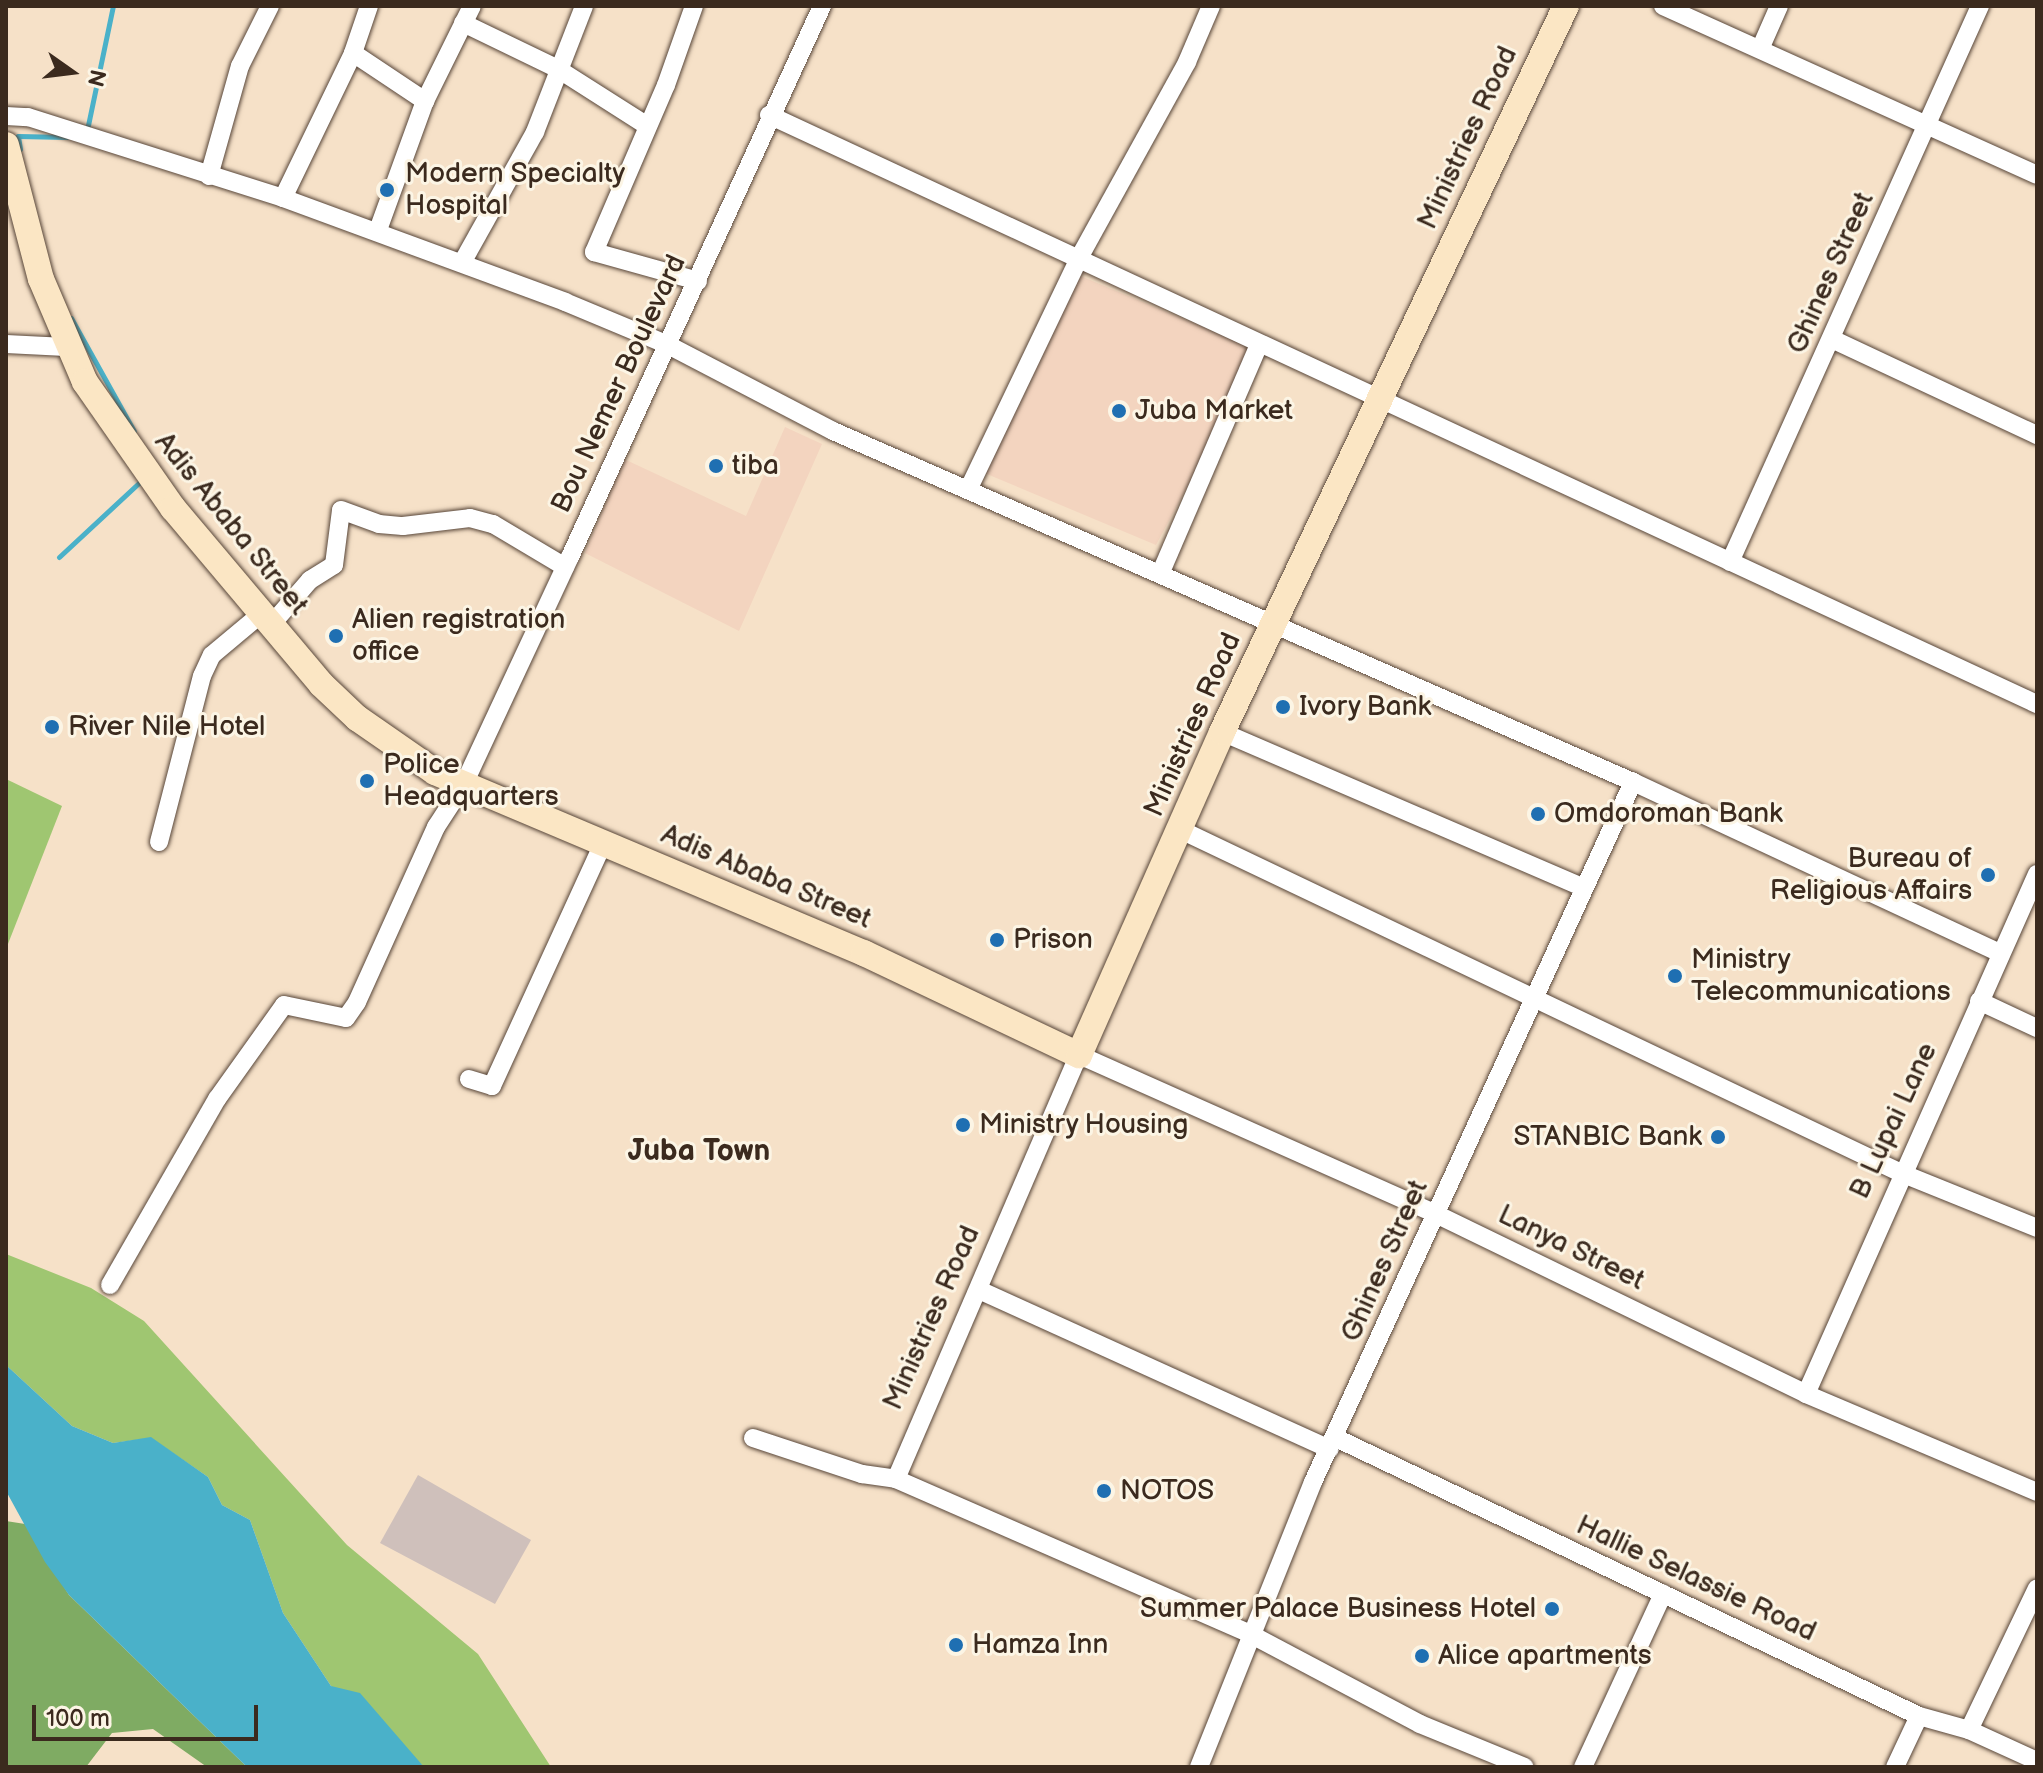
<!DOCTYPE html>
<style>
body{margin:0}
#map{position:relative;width:2043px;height:1773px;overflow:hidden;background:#f6e1c8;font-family:"Balsamiq Sans",sans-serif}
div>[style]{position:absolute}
.built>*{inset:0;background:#f3d4bf}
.industrial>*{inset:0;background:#cfc0bb}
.green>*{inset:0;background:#9fc671}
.forest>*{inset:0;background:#7fab63}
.water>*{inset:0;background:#4ab1c9}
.stream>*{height:5px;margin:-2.5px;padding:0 2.5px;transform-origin:2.5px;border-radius:2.5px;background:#4ab1c9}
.roads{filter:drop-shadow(0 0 2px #574538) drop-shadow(0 0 2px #574538)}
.street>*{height:18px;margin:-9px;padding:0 9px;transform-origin:9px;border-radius:9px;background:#fff}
.secondary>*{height:26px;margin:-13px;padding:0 13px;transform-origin:13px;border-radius:13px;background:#fbe6c4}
.dots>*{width:22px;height:22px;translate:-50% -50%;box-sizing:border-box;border:4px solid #fcf5e5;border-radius:50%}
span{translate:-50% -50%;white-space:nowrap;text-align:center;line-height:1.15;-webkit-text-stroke:6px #fcf5e5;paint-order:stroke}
.street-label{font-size:28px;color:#3b2a1e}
.poi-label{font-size:28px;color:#3b2a1e}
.left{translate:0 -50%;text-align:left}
.right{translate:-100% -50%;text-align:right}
.neighbourhood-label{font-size:30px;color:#3b2a1e;font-weight:700}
.frame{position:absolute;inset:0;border:8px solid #3b2a1e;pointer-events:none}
.north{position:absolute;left:32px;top:32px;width:80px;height:80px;-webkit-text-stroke:6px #fcf5e5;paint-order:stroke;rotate:104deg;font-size:22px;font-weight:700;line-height:32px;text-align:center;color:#3b2a1e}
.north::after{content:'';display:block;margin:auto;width:28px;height:36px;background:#3b2a1e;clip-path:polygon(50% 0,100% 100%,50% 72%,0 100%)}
.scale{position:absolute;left:32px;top:1705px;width:226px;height:36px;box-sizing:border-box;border:4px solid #3b2a1e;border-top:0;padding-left:10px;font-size:24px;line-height:28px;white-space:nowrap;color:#3b2a1e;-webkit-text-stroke:6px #fcf5e5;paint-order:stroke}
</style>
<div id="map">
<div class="built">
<div style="clip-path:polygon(1078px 275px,1260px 351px,1156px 545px,982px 472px)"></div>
<div style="clip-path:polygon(785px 427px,822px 444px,739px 631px,585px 553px,624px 459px,746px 516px)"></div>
</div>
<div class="industrial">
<div style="clip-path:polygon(418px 1475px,531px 1540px,495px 1604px,380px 1543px)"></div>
</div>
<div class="green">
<div style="clip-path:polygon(6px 779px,62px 806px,6px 949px)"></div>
<div style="clip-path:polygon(6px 1254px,91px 1288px,144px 1321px,347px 1545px,478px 1654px,551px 1767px,424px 1767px,331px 1686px,283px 1613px,250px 1520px,222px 1505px,208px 1477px,151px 1438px,113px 1443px,72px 1426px,6px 1365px)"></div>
</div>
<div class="forest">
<div style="clip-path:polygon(6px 1521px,25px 1524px,69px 1595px,247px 1767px,207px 1767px,153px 1729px,112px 1733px,86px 1767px,6px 1767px)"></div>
</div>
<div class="water">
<div style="clip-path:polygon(6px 1365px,72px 1426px,113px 1443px,151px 1437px,208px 1477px,222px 1505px,250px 1520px,283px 1613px,331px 1686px,360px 1693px,424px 1767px,247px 1767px,69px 1595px,45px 1562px,6px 1491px)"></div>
</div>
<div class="stream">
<div style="left:87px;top:130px;width:127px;rotate:-78.2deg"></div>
<div style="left:20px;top:149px;width:13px;rotate:-99deg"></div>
<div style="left:18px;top:136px;width:49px;rotate:1.2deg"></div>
<div style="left:71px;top:318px;width:129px;rotate:60.9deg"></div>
<div style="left:59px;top:557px;width:115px;rotate:-42.9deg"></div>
</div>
<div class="roads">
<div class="street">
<div style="left:694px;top:6px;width:84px;rotate:109.5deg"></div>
<div style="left:666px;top:85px;width:182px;rotate:113.3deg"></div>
<div style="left:594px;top:252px;width:108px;rotate:15.6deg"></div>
<div style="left:1663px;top:6px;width:410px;rotate:24.3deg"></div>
<div style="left:463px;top:23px;width:106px;rotate:25.8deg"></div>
<div style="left:558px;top:69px;width:104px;rotate:32.5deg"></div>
<div style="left:1761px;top:47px;width:45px;rotate:-66.3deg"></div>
<div style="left:353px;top:53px;width:87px;rotate:33.7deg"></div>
<div style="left:769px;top:115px;width:1398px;rotate:24.92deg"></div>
<div style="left:6px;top:116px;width:22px;rotate:3deg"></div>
<div style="left:28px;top:117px;width:268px;rotate:17.6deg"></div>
<div style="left:283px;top:198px;width:301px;rotate:20.2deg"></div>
<div style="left:565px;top:302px;width:109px;rotate:22.6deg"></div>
<div style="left:666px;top:344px;width:188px;rotate:27.5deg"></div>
<div style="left:833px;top:431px;width:874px;rotate:23.69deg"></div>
<div style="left:1633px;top:782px;width:405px;rotate:25deg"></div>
<div style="left:209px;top:176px;width:114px;rotate:-74.3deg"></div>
<div style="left:240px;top:66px;width:67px;rotate:-63.4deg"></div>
<div style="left:283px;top:198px;width:161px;rotate:-64.2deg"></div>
<div style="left:353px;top:53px;width:50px;rotate:-71.2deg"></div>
<div style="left:378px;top:230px;width:137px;rotate:-70deg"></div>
<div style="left:425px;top:101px;width:106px;rotate:-63.7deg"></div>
<div style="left:463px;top:261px;width:148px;rotate:-60.8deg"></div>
<div style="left:535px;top:132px;width:135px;rotate:-68.7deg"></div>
<div style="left:1834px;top:340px;width:224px;rotate:25.1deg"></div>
<div style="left:6px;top:344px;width:60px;rotate:2.9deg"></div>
<div style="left:968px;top:490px;width:257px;rotate:-64.4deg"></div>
<div style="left:1079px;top:258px;width:224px;rotate:-61.1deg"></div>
<div style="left:1187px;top:62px;width:61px;rotate:-66.8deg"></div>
<div style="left:1730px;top:562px;width:610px;rotate:-65.79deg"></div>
<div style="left:1161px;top:572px;width:245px;rotate:-66.7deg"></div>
<div style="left:271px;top:625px;width:60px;rotate:-49.1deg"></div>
<div style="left:310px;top:580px;width:28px;rotate:-32deg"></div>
<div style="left:334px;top:565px;width:55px;rotate:-82.7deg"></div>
<div style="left:341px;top:510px;width:40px;rotate:20.2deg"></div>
<div style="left:379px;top:524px;width:24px;rotate:5deg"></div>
<div style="left:403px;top:526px;width:67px;rotate:-6.8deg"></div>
<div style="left:470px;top:518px;width:24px;rotate:15deg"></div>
<div style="left:493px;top:524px;width:84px;rotate:30.8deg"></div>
<div style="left:1222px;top:732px;width:392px;rotate:23.3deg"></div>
<div style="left:1181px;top:830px;width:798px;rotate:25.47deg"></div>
<div style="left:1901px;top:1173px;width:147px;rotate:22deg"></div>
<div style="left:159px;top:842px;width:171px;rotate:-75.5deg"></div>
<div style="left:202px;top:676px;width:23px;rotate:-65deg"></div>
<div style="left:212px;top:655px;width:64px;rotate:-39.9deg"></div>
<div style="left:1979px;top:1001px;width:64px;rotate:25deg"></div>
<div style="left:469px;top:1079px;width:24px;rotate:17deg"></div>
<div style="left:492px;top:1086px;width:267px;rotate:-65.4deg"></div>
<div style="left:110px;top:1285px;width:215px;rotate:-60.1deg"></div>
<div style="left:217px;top:1099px;width:115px;rotate:-54.5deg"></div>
<div style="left:284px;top:1005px;width:63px;rotate:11.8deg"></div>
<div style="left:346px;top:1018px;width:19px;rotate:-55deg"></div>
<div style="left:357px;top:1002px;width:192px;rotate:-65.7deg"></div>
<div style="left:436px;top:827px;width:51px;rotate:-56.9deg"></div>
<div style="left:464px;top:784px;width:251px;rotate:-65deg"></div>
<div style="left:570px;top:557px;width:606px;rotate:-65.42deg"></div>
<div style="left:979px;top:1290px;width:385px;rotate:24.4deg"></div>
<div style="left:1806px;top:1394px;width:569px;rotate:-66.05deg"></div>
<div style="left:753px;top:1438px;width:115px;rotate:18.3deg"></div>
<div style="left:862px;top:1474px;width:34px;rotate:8deg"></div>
<div style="left:896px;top:1479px;width:386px;rotate:23.6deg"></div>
<div style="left:1250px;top:1634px;width:192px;rotate:27.9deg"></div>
<div style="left:1420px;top:1724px;width:113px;rotate:22.3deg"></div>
<div style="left:1336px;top:1438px;width:646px;rotate:25.49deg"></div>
<div style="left:1919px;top:1716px;width:52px;rotate:15.6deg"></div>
<div style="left:1969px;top:1730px;width:75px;rotate:24.5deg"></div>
<div style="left:896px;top:1479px;width:462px;rotate:-66.7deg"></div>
<div style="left:1079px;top:1055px;width:393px;rotate:24deg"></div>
<div style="left:1438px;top:1215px;width:409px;rotate:25.9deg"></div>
<div style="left:1806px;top:1394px;width:251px;rotate:23deg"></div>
<div style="left:1969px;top:1730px;width:157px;rotate:-64.4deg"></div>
<div style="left:1199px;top:1767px;width:307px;rotate:-68.2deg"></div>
<div style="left:1313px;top:1482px;width:770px;rotate:-65.43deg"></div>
<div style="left:1583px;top:1767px;width:191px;rotate:-65.2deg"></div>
<div style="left:1895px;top:1767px;width:56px;rotate:-64.8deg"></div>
</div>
<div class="secondary">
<div style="left:6px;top:145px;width:138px;rotate:75.4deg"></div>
<div style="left:41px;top:279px;width:112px;rotate:66.9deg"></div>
<div style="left:85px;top:382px;width:154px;rotate:55.1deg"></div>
<div style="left:173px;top:508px;width:230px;rotate:49.9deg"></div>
<div style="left:321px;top:684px;width:50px;rotate:43.4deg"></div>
<div style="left:357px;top:718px;width:95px;rotate:34.7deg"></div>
<div style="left:435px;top:772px;width:466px;rotate:22.9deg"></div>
<div style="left:864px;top:953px;width:238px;rotate:25.4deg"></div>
<div style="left:1079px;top:1055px;width:353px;rotate:-66.1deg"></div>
<div style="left:1222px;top:732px;width:803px;rotate:-64.65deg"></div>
</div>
</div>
<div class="dots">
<div style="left:387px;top:190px;background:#1f6fb2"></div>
<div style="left:1119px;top:411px;background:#1f6fb2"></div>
<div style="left:716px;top:466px;background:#1f6fb2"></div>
<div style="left:336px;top:636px;background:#1f6fb2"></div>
<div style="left:1283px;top:707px;background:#1f6fb2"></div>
<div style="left:52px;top:727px;background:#1f6fb2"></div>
<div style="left:367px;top:781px;background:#1f6fb2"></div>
<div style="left:1538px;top:814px;background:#1f6fb2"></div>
<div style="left:1988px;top:875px;background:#1f6fb2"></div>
<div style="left:997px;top:940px;background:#1f6fb2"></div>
<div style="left:1675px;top:976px;background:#1f6fb2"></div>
<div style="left:963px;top:1125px;background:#1f6fb2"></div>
<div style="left:1718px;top:1137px;background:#1f6fb2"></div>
<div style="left:1104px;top:1491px;background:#1f6fb2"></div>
<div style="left:1552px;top:1609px;background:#1f6fb2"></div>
<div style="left:956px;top:1645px;background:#1f6fb2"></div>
<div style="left:1422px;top:1656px;background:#1f6fb2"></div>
</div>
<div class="street-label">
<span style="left:1468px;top:138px;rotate:-65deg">Ministries Road</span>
<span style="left:1831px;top:273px;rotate:-66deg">Ghines Street</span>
<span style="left:619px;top:384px;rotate:-65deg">Bou Nemer Boulevard</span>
<span style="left:231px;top:524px;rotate:51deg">Adis Ababa Street</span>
<span style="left:1193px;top:725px;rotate:-66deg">Ministries Road</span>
<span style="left:766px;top:877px;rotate:23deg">Adis Ababa Street</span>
<span style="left:1894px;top:1121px;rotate:-65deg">B Lupai Lane</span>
<span style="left:1571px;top:1248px;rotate:26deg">Lanya Street</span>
<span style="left:1385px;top:1261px;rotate:-66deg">Ghines Street</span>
<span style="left:932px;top:1318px;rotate:-66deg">Ministries Road</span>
<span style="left:1696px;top:1579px;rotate:25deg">Hallie Selassie Road</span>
</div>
<div class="poi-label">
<span class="left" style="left:405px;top:190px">Modern Specialty<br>Hospital</span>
<span class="left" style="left:1135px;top:411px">Juba Market</span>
<span class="left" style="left:732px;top:466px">tiba</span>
<span class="left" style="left:352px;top:636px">Alien registration<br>office</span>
<span class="left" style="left:1299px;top:707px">Ivory Bank</span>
<span class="left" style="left:68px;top:727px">River Nile Hotel</span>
<span class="left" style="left:383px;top:781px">Police<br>Headquarters</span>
<span class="left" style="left:1554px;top:814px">Omdoroman Bank</span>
<span class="right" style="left:1972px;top:875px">Bureau of<br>Religious Affairs</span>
<span class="left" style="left:1013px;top:940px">Prison</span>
<span class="left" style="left:1691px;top:976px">Ministry<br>Telecommunications</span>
<span class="left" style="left:979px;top:1125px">Ministry Housing</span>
<span class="right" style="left:1702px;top:1137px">STANBIC Bank</span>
<span class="left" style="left:1120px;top:1491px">NOTOS</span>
<span class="right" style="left:1536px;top:1609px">Summer Palace Business Hotel</span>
<span class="left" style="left:972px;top:1645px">Hamza Inn</span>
<span class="left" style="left:1438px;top:1656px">Alice apartments</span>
</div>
<div class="neighbourhood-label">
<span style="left:699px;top:1151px">Juba Town</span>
</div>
<div class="frame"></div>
<div class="north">N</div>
<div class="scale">100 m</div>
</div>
